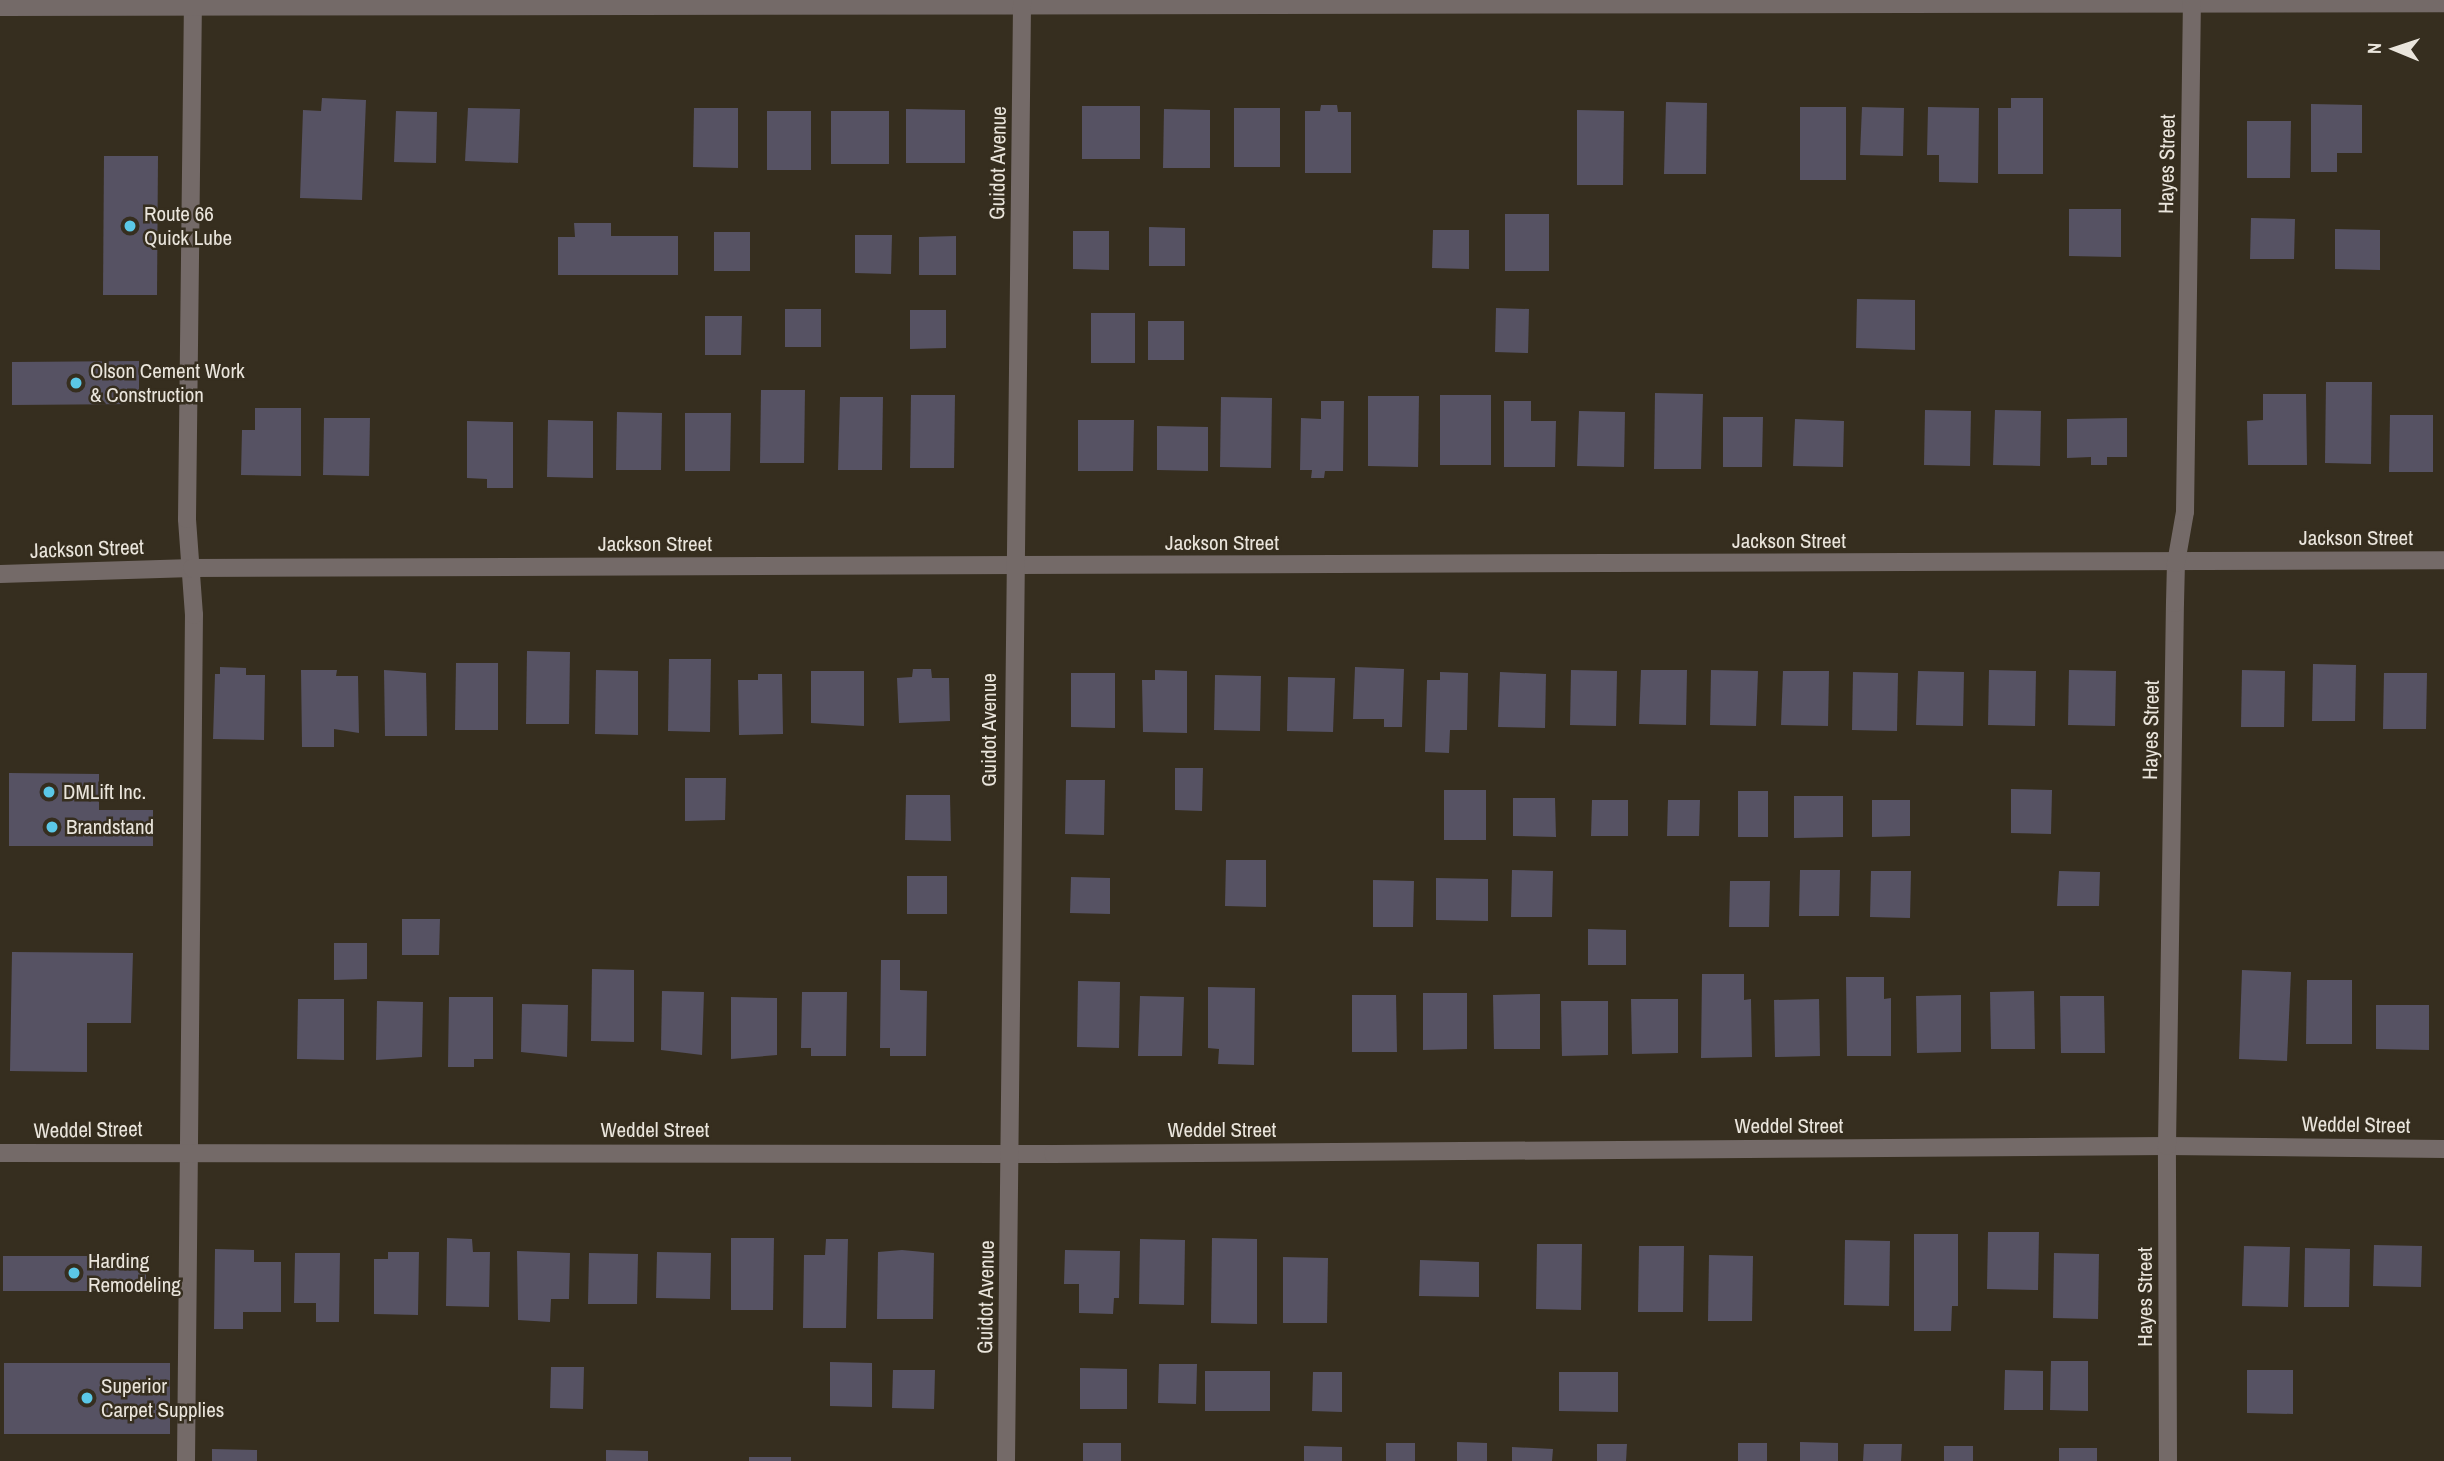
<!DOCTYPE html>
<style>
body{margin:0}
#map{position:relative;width:2444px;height:1461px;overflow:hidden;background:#362e1f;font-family:"Archivo Narrow",sans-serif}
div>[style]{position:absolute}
.building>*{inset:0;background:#565263}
.service>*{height:18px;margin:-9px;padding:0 9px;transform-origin:9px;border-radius:9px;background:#746a68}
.minor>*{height:18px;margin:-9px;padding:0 9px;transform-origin:9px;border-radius:9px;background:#746a68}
.dots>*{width:19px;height:19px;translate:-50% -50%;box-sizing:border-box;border:4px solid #362e1f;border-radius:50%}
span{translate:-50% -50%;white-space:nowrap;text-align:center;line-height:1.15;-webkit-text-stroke:5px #362e1f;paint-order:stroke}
.street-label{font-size:21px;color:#eae5dc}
.poi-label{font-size:21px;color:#eae5dc}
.left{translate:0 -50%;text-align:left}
.north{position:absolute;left:2360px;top:14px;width:70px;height:70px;-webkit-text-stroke:5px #362e1f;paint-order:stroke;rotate:272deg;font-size:19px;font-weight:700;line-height:28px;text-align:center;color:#eae5dc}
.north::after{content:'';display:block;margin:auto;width:24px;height:32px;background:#eae5dc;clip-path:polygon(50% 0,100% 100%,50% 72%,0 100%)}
</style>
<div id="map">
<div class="building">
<div style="clip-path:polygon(322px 98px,366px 100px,362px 200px,300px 198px,303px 110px,321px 111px)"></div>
<div style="clip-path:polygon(2011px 98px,2043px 98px,2043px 174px,1998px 174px,1998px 108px,2011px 108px)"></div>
<div style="clip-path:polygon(1666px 102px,1707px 103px,1706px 174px,1664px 174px)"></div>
<div style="clip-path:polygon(2311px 104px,2362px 105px,2362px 153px,2337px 153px,2337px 172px,2311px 172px)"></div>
<div style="clip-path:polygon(1321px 105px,1337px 105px,1338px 112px,1351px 112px,1351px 173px,1305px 173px,1305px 111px,1320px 111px)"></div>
<div style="clip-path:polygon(1082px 106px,1140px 106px,1140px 159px,1082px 159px)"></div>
<div style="clip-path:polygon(1800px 107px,1846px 107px,1846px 180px,1800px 180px)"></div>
<div style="clip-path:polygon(1862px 107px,1904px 108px,1903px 156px,1860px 155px)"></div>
<div style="clip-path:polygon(1928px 107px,1979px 108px,1978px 183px,1939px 182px,1939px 155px,1927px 155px)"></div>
<div style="clip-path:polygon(468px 108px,520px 109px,518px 163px,465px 161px)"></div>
<div style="clip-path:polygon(694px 108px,738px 108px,738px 168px,693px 167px)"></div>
<div style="clip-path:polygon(1234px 108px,1280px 108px,1280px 167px,1234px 167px)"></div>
<div style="clip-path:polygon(906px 109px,965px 110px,965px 163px,906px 163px)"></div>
<div style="clip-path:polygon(1164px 109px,1210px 110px,1210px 168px,1163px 168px)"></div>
<div style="clip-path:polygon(1577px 110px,1624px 111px,1623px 185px,1577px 185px)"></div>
<div style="clip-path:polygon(396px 111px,437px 112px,436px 163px,394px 162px)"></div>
<div style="clip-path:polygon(767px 111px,811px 111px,811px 170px,767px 170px)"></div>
<div style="clip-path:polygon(831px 111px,889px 111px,889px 164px,831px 164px)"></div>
<div style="clip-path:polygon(2247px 121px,2291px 121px,2290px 178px,2247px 178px)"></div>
<div style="clip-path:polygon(104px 156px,158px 156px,157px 295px,103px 295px)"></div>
<div style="clip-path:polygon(2069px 209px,2121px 209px,2121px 257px,2069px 256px)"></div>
<div style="clip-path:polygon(1505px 214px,1549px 214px,1549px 271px,1505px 271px)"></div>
<div style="clip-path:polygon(2251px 218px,2295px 219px,2294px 259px,2250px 259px)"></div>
<div style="clip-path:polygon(574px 223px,611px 223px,611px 236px,678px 236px,678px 275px,558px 275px,558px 237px,575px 237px)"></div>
<div style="clip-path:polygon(1149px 227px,1185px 228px,1185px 266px,1149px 266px)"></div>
<div style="clip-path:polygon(2335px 229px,2380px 230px,2380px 270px,2335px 269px)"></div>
<div style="clip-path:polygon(1433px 230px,1469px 230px,1469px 269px,1432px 268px)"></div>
<div style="clip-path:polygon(1073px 231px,1109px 231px,1109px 270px,1073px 269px)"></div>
<div style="clip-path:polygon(714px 232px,750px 232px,750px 271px,714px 271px)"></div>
<div style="clip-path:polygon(855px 235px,892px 235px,891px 274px,855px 273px)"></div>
<div style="clip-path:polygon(956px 236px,956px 275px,919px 275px,919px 237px)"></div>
<div style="clip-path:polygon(1857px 299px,1915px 300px,1915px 350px,1856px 348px)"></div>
<div style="clip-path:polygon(1496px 308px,1529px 309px,1528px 353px,1495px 352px)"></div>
<div style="clip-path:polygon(785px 309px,821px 309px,821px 347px,785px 347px)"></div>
<div style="clip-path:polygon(910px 310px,946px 310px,946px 348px,910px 349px)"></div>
<div style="clip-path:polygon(1091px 313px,1135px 313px,1135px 363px,1091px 363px)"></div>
<div style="clip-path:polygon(705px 316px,742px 316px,741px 355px,705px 355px)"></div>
<div style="clip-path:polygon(1148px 321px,1184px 321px,1184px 360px,1148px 360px)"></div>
<div style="clip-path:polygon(139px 361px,139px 404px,12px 405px,12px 362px)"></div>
<div style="clip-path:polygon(2326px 382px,2372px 382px,2371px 464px,2325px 463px)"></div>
<div style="clip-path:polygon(761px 390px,805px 390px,804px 463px,760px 463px)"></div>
<div style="clip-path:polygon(1655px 393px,1703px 394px,1701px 469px,1654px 469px)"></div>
<div style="clip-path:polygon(2263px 394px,2306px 394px,2307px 465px,2248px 465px,2247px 421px,2263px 420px)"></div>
<div style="clip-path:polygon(911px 395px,955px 395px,954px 468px,910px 468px)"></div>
<div style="clip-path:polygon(1440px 395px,1491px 395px,1491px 465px,1440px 465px)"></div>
<div style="clip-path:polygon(1368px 396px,1419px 396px,1418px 467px,1368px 466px)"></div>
<div style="clip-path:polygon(840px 397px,883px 397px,882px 470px,838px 470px)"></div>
<div style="clip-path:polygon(1221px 397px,1272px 398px,1271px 468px,1220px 467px)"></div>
<div style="clip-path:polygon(1321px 401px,1344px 401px,1343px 471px,1325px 471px,1324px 478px,1311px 478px,1312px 470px,1300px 470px,1301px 418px,1321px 419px)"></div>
<div style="clip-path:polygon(1504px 401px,1531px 401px,1531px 421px,1556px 421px,1555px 467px,1504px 467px)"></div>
<div style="clip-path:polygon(255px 408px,301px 408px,301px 476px,241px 475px,242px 430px,255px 430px)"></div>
<div style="clip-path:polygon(1925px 410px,1971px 411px,1970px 466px,1924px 465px)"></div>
<div style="clip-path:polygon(1995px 410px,2041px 411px,2040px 466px,1993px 465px)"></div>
<div style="clip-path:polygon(1579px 411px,1625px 412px,1624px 467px,1577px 466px)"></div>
<div style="clip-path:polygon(617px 412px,662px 413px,661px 470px,616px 470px)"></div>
<div style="clip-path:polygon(685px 413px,731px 413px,730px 471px,685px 471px)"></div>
<div style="clip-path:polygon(2390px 415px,2433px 415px,2433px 472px,2389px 472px)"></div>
<div style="clip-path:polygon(1723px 417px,1763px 417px,1762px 467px,1723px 467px)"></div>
<div style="clip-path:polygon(324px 418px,370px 418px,369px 476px,323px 475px)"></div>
<div style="clip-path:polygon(2127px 418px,2127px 457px,2107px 457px,2107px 465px,2091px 465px,2091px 457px,2067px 458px,2067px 419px)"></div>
<div style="clip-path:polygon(1795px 419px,1844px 421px,1843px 467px,1793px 466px)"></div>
<div style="clip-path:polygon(548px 420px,593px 421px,593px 478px,547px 477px)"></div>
<div style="clip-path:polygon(1078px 420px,1134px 420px,1133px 471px,1078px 471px)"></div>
<div style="clip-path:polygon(467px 421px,513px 422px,513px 488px,487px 488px,487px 479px,467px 478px)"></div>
<div style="clip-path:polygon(1157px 426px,1208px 427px,1208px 471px,1157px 470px)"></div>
<div style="clip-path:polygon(527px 651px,570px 652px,569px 724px,526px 724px)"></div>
<div style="clip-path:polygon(669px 659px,711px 659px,710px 732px,668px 731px)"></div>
<div style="clip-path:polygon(456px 663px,498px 663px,498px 730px,455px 730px)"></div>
<div style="clip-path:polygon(2313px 664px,2356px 665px,2355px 721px,2312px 721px)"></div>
<div style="clip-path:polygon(220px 667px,246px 668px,246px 675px,265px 675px,264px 740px,213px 739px,215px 674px,220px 674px)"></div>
<div style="clip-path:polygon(1355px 667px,1404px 669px,1402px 727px,1384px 727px,1384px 719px,1353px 719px)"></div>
<div style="clip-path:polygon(913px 669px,931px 669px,932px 678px,949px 678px,950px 721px,899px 723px,897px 678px,912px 677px)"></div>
<div style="clip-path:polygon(301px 670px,337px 670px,336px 676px,358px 676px,359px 733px,334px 729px,334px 747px,302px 747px)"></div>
<div style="clip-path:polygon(384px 670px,426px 673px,427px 736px,385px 736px)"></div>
<div style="clip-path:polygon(596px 670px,638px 671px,638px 735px,595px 734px)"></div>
<div style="clip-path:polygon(1155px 670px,1187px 671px,1187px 733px,1143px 732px,1142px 680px,1155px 680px)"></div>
<div style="clip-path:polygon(1571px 670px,1617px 671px,1616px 726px,1570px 725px)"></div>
<div style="clip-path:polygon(1641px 670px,1687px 670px,1686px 725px,1639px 724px)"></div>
<div style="clip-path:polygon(1711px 670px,1758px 671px,1756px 726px,1710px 725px)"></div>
<div style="clip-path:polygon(1989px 670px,2036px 671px,2035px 726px,1988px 725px)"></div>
<div style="clip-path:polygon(2069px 670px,2116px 671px,2115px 726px,2068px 725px)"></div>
<div style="clip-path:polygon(2242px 670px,2285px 671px,2284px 727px,2241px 727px)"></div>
<div style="clip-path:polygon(811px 671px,864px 671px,864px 726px,811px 723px)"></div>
<div style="clip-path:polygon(1783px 671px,1829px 671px,1828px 726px,1781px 725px)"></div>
<div style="clip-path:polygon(1918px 671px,1964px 672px,1963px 726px,1916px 725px)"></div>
<div style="clip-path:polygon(1440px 672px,1468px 673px,1467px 730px,1450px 730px,1449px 753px,1425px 752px,1427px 680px,1440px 680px)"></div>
<div style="clip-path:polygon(1500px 672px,1546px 674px,1545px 728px,1498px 727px)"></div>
<div style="clip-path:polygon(1853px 672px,1898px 673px,1897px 731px,1852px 730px)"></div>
<div style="clip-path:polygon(1071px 673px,1115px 673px,1115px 728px,1071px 727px)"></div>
<div style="clip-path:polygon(2384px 673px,2427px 673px,2426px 729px,2383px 729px)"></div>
<div style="clip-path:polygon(758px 674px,782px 674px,783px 734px,739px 735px,738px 680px,758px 680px)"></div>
<div style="clip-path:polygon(1215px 675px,1261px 676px,1260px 731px,1214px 730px)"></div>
<div style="clip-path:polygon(1288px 677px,1335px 678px,1333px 732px,1287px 731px)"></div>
<div style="clip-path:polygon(1175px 768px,1203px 768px,1202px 811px,1175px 810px)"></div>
<div style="clip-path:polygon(9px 773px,99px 774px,99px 810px,153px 810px,153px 846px,9px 846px)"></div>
<div style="clip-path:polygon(685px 778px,726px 778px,725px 820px,685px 821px)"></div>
<div style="clip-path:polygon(1066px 780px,1105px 780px,1104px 835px,1065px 834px)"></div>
<div style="clip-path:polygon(2011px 789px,2052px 790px,2051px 834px,2011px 833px)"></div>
<div style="clip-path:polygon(1444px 790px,1486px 790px,1486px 840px,1444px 840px)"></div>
<div style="clip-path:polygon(1738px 791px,1768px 791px,1768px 837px,1738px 837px)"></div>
<div style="clip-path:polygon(906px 795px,950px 795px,951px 841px,905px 840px)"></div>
<div style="clip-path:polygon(1794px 796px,1843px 796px,1843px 837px,1794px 838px)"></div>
<div style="clip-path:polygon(1513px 798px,1555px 798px,1556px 837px,1513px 836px)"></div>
<div style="clip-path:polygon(1592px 800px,1628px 800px,1628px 836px,1591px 836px)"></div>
<div style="clip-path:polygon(1668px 800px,1700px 800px,1699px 836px,1667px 836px)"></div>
<div style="clip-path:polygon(1872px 800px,1910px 800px,1910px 836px,1872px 837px)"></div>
<div style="clip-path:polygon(1226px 860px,1266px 860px,1266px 907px,1225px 906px)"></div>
<div style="clip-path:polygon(1512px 870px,1553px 871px,1552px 917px,1511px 917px)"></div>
<div style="clip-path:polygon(1800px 870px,1840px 870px,1839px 916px,1799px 916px)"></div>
<div style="clip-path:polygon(1871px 871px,1911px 871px,1910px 918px,1870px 917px)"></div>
<div style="clip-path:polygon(2059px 871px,2100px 872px,2099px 906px,2057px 906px)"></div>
<div style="clip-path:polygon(907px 876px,947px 876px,947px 914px,907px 914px)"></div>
<div style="clip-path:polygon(1071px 877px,1110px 878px,1110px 914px,1070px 913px)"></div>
<div style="clip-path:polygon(1436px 878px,1488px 879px,1488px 921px,1436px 920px)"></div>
<div style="clip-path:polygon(1373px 880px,1414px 881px,1413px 927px,1373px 927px)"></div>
<div style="clip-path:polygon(1730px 881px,1770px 881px,1769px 927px,1729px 927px)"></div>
<div style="clip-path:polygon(402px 919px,440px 919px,439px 955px,402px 955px)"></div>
<div style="clip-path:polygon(1588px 929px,1626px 930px,1626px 965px,1588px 965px)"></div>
<div style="clip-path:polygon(334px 943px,367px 943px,367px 979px,334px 980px)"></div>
<div style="clip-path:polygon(12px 952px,133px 953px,131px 1023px,87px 1023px,87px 1072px,10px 1071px)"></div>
<div style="clip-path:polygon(881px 960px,900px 960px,900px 990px,927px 991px,926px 1056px,890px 1056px,890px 1048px,880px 1048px)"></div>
<div style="clip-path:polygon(592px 969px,634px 970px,634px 1042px,591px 1041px)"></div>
<div style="clip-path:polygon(2242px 970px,2291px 972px,2287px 1061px,2239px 1059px)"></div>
<div style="clip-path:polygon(1702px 974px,1744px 974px,1744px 1000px,1751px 999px,1752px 1057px,1701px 1058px)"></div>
<div style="clip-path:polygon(1846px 977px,1884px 977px,1884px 999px,1891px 998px,1891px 1056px,1847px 1056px)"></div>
<div style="clip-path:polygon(2307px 980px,2352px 980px,2352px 1044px,2306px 1044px)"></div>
<div style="clip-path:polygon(1078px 981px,1120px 982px,1119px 1048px,1077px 1047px)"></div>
<div style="clip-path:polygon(1208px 987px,1255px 988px,1254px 1065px,1218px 1064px,1219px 1049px,1208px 1048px)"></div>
<div style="clip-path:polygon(662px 991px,704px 992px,702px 1055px,661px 1050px)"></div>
<div style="clip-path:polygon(2034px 991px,2035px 1049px,1991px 1049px,1990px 992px)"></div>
<div style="clip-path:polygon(802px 992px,847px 992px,846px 1056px,811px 1056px,811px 1048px,801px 1048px)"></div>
<div style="clip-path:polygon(1423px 993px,1467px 993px,1467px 1049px,1423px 1050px)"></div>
<div style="clip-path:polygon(1540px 994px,1540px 1049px,1494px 1049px,1493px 995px)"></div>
<div style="clip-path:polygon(1352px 995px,1396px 995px,1397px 1052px,1352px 1052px)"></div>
<div style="clip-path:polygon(1961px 995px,1961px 1052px,1917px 1053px,1916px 996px)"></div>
<div style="clip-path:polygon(1140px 996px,1184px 997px,1182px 1056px,1138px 1056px)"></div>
<div style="clip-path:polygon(2060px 996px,2104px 996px,2105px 1053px,2061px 1053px)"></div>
<div style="clip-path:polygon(449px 997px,493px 997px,493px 1059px,474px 1059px,474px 1067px,448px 1067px)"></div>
<div style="clip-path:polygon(731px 997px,777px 998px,777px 1055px,731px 1059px)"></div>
<div style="clip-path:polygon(298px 999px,344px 999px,344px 1060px,297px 1059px)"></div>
<div style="clip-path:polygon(1631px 999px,1678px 999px,1678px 1053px,1632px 1054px)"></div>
<div style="clip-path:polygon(1819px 999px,1820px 1056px,1775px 1057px,1774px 1000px)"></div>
<div style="clip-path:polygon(377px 1001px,423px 1002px,422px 1057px,376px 1060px)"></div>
<div style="clip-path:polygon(1561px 1001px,1608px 1001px,1608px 1055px,1562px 1056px)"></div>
<div style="clip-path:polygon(522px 1004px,568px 1005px,567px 1057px,521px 1052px)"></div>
<div style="clip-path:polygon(2376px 1005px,2429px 1005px,2429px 1050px,2376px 1049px)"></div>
<div style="clip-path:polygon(1988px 1232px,2039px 1232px,2038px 1290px,1987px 1289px)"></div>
<div style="clip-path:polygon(1914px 1234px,1958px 1234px,1958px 1306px,1952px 1306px,1951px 1331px,1914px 1331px)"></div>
<div style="clip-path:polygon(447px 1238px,472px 1239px,473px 1252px,490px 1252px,489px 1307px,446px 1306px)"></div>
<div style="clip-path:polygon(731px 1238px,774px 1238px,773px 1310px,731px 1310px)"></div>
<div style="clip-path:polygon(1212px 1238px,1257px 1239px,1257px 1324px,1211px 1323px)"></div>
<div style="clip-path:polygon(826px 1239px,848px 1239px,846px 1328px,803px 1328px,804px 1255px,825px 1255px)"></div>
<div style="clip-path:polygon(1140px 1239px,1185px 1240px,1184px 1305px,1139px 1304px)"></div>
<div style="clip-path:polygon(1845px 1240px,1890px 1241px,1889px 1306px,1844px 1305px)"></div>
<div style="clip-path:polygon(1537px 1244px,1582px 1244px,1581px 1310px,1536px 1309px)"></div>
<div style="clip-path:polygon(2374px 1245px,2422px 1246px,2421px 1287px,2373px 1286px)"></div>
<div style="clip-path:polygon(1639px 1246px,1684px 1246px,1683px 1312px,1638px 1312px)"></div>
<div style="clip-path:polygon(2244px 1246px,2290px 1247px,2288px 1307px,2242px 1306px)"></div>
<div style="clip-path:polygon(2305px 1248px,2350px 1249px,2349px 1307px,2304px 1307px)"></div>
<div style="clip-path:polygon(215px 1249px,254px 1250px,254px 1262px,281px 1262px,281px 1312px,243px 1312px,243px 1329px,214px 1329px)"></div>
<div style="clip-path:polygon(902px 1250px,934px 1253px,933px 1319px,877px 1319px,878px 1252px)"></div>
<div style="clip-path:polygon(1065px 1250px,1120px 1251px,1119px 1298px,1114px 1298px,1113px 1314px,1079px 1313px,1079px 1284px,1064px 1284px)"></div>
<div style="clip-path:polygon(517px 1251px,570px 1253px,569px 1299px,551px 1299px,550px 1322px,518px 1320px)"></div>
<div style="clip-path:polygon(388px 1252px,419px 1252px,418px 1315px,374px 1314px,374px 1259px,388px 1259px)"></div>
<div style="clip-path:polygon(657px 1252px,711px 1253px,710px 1299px,656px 1298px)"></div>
<div style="clip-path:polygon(295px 1253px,340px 1253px,339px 1322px,316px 1322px,316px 1303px,294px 1303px)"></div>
<div style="clip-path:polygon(589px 1253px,638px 1254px,637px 1304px,588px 1304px)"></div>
<div style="clip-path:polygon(2054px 1253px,2099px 1254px,2098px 1319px,2053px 1318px)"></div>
<div style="clip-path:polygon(1709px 1255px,1753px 1256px,1752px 1321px,1708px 1321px)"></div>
<div style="clip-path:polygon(3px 1256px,146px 1256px,146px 1291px,3px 1291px)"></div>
<div style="clip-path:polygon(1283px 1257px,1328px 1258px,1327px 1323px,1283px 1323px)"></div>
<div style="clip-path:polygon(1420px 1260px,1479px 1262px,1479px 1297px,1419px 1296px)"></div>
<div style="clip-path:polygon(2051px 1361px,2088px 1361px,2088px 1411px,2050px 1410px)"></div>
<div style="clip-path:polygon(830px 1362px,872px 1363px,872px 1407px,830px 1406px)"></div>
<div style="clip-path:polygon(4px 1363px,170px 1363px,170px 1434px,4px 1434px)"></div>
<div style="clip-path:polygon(1159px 1364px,1197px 1364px,1196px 1404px,1158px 1403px)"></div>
<div style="clip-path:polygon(551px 1367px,584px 1367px,583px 1409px,550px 1408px)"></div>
<div style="clip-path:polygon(1080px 1368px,1127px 1369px,1127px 1409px,1080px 1409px)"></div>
<div style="clip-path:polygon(893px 1370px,935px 1370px,934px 1409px,892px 1408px)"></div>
<div style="clip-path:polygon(2005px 1370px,2043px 1371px,2043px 1410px,2004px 1410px)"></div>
<div style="clip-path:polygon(2247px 1370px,2293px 1370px,2293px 1414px,2247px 1413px)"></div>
<div style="clip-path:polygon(1205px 1371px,1270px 1371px,1270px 1411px,1205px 1411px)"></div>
<div style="clip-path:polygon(1313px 1372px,1342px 1372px,1342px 1412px,1312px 1411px)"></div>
<div style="clip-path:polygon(1559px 1372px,1618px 1372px,1618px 1412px,1559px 1411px)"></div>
<div style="clip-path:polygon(1457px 1442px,1487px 1443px,1487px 1461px,1457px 1461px)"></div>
<div style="clip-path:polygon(1800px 1442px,1838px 1443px,1838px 1461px,1800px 1461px)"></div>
<div style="clip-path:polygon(1083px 1443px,1121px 1443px,1121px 1461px,1083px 1461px)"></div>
<div style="clip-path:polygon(1386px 1443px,1415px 1443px,1415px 1461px,1386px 1461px)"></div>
<div style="clip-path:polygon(1738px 1443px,1767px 1443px,1767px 1461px,1738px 1461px)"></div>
<div style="clip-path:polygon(1597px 1444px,1627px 1444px,1626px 1461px,1597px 1461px)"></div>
<div style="clip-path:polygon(1864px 1444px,1902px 1444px,1901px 1461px,1863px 1461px)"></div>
<div style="clip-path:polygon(1304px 1446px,1342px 1447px,1342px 1461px,1304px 1461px)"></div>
<div style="clip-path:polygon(1944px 1446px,1973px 1446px,1973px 1461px,1944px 1461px)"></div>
<div style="clip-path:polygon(1512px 1447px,1553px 1449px,1552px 1461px,1512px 1461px)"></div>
<div style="clip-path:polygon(2059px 1448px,2097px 1448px,2097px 1461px,2059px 1461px)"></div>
<div style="clip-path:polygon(212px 1449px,257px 1450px,257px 1461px,212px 1461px)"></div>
<div style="clip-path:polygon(606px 1450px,648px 1451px,648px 1461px,606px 1461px)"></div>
<div style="clip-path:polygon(749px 1457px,791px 1457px,791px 1461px,749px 1461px)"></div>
</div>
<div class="service">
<div style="left:186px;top:1461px;width:846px;rotate:-89.46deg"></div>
<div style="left:194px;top:615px;width:96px;rotate:-94.2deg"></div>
<div style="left:187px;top:519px;width:519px;rotate:-89.34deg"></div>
</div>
<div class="minor">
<div style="left:0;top:7px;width:2444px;rotate:-0.09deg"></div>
<div style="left:0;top:574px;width:192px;rotate:-1.8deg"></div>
<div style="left:192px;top:568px;width:2252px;rotate:-0.2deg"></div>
<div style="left:0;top:1153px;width:1053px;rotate:0.05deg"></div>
<div style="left:1053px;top:1154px;width:1114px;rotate:-0.41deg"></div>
<div style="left:2167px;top:1146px;width:277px;rotate:0.6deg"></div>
<div style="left:1006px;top:1461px;width:1461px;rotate:-89.37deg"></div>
<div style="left:2168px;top:1461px;width:315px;rotate:-90.2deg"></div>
<div style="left:2167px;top:1146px;width:543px;rotate:-89.16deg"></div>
<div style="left:2175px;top:603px;width:40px;rotate:-88.6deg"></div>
<div style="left:2176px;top:563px;width:52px;rotate:-80deg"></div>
<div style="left:2185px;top:512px;width:512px;rotate:-89.22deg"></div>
</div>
<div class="dots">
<div style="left:130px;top:226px;background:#5bc8e7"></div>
<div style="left:76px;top:383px;background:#5bc8e7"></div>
<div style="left:49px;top:792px;background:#5bc8e7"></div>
<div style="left:52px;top:827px;background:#5bc8e7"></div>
<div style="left:74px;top:1273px;background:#5bc8e7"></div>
<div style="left:87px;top:1398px;background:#5bc8e7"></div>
</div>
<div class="street-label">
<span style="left:998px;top:163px;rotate:-89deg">Guidot Avenue</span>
<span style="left:2167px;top:164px;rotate:-89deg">Hayes Street</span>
<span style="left:2356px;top:538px">Jackson Street</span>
<span style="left:1789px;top:541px">Jackson Street</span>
<span style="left:1222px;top:543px">Jackson Street</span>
<span style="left:655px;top:544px">Jackson Street</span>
<span style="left:87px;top:549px;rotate:-2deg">Jackson Street</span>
<span style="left:989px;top:730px;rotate:-90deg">Guidot Avenue</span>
<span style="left:2151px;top:730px;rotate:-89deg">Hayes Street</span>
<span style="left:2356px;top:1125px;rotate:1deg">Weddel Street</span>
<span style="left:1789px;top:1126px">Weddel Street</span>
<span style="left:88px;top:1130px;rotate:-1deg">Weddel Street</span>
<span style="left:655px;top:1130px">Weddel Street</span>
<span style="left:1222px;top:1130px">Weddel Street</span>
<span style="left:986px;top:1297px;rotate:-89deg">Guidot Avenue</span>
<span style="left:2145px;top:1297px;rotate:-90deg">Hayes Street</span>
</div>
<div class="poi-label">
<span class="left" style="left:144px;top:226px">Route 66<br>Quick Lube</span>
<span class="left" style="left:90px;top:383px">Olson Cement Work<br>&amp; Construction</span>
<span class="left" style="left:63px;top:792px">DMLift Inc.</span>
<span class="left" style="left:66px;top:827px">Brandstand</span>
<span class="left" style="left:88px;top:1273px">Harding<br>Remodeling</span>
<span class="left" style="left:101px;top:1398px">Superior<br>Carpet Supplies</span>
</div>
<div class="north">N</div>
</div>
